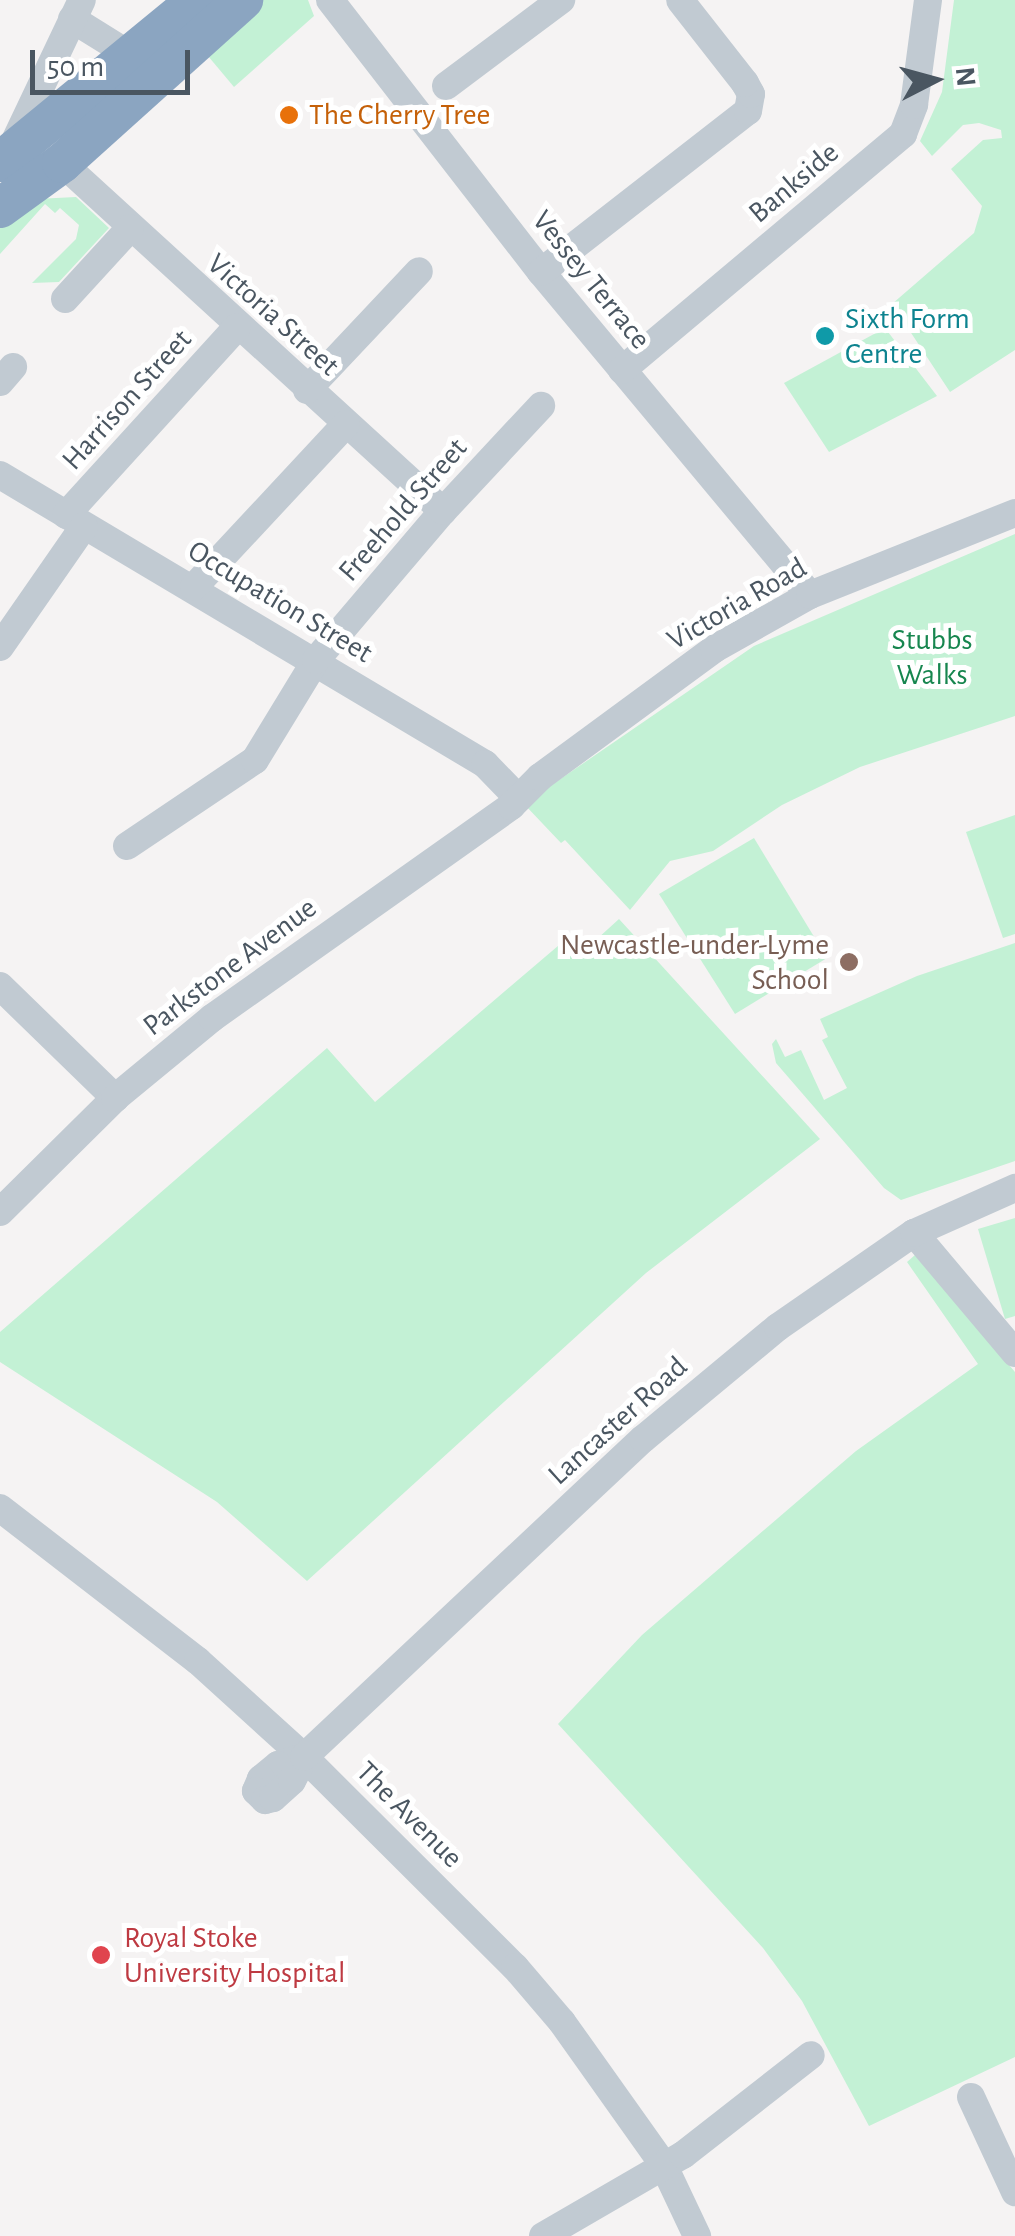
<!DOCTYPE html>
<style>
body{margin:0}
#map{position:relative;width:1015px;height:2236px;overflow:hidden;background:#f5f3f3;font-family:"Alegreya Sans",sans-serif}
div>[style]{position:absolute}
.green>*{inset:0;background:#c3f1d5}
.minor>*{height:28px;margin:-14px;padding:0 14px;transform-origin:14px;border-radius:14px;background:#c1cad2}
.highway>*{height:40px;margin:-20px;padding:0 20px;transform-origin:20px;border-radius:20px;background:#8ba5c1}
.dots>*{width:28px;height:28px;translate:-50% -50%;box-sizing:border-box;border:5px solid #fff;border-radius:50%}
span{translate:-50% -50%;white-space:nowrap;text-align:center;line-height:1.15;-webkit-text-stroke:10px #fff;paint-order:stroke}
.food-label{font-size:30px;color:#c56008}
.left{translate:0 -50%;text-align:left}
.street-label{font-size:30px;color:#4a5661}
.culture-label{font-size:30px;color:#0d838f}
.park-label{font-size:30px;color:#17864f}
.education-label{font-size:30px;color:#785e54}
.right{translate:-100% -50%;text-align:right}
.health-label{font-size:30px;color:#be3a42}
.north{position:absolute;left:885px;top:30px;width:100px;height:100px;-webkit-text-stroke:8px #fff;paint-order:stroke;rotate:84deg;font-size:28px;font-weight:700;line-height:40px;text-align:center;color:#4a5661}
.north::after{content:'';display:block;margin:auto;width:35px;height:45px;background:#4a5661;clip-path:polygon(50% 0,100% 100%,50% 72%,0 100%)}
.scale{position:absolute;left:30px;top:50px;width:160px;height:45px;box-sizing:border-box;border:5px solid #4a5661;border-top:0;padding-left:12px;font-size:30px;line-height:35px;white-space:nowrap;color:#4a5661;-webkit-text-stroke:8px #fff;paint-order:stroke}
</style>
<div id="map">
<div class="green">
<div style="clip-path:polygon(259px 0,308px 0,314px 16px,234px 87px,203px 50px)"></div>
<div style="clip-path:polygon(954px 0,1015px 0,1015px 350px,950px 392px,892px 304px,974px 233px,982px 206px,951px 169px,983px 140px,1002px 138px,1001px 130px,979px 123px,963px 125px,932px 156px,920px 141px,942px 92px)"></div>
<div style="clip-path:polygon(76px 197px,109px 228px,59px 282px,32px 283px,76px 239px,79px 225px,60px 208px,55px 213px,45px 204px,0 254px,0 225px,36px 199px)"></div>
<div style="clip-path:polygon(885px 328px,937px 396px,829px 452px,784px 383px)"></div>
<div style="clip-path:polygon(1015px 534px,1015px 716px,860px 767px,782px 805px,713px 851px,670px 861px,630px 910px,565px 840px,561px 843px,524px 804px,754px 646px)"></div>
<div style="clip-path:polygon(1015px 815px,1015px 934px,1003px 938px,966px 832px)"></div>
<div style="clip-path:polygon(754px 838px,827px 958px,735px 1014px,659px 894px)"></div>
<div style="clip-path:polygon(619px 919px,820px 1139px,646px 1273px,307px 1581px,217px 1502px,0 1362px,0 1332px,327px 1048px,375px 1102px,572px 934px,586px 949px)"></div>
<div style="clip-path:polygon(1015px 943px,1015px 1161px,901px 1200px,884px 1188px,776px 1063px,772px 1044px,776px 1039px,785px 1057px,801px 1050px,824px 1100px,847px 1088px,822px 1040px,828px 1037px,820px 1019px,917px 976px)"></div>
<div style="clip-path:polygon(1015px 1218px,1015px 1316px,1005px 1319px,978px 1229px)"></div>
<div style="clip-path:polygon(915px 1255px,1015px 1372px,1015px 2057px,869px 2126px,802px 2001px,763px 1948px,558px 1724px,642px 1635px,856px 1451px,978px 1364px,907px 1262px)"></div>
</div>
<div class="minor">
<div style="left:330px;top:0;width:344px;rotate:52.2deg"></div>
<div style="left:541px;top:272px;width:420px;rotate:50.2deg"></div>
<div style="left:72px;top:19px;width:68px;rotate:31.8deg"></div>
<div style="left:446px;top:86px;width:144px;rotate:-36.8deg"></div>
<div style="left:14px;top:143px;width:158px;rotate:-64.6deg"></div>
<div style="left:62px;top:163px;width:516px;rotate:42.41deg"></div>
<div style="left:541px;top:272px;width:262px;rotate:-37.9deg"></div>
<div style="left:748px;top:111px;width:17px;rotate:-80deg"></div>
<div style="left:751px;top:94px;width:13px;rotate:-119deg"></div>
<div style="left:745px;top:83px;width:105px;rotate:-128.1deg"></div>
<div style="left:65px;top:299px;width:96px;rotate:-47.5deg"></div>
<div style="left:622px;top:370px;width:367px;rotate:-40deg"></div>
<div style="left:903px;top:134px;width:31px;rotate:-69deg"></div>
<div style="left:914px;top:105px;width:106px;rotate:-82.4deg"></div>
<div style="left:0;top:382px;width:20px;rotate:-49deg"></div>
<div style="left:307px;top:390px;width:163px;rotate:-46.7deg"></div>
<div style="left:0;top:475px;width:565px;rotate:30.79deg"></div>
<div style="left:485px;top:764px;width:47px;rotate:45.9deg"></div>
<div style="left:66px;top:515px;width:254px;rotate:-47.7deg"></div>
<div style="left:194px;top:587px;width:223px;rotate:-47deg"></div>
<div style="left:0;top:647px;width:147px;rotate:-55.2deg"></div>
<div style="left:127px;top:846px;width:154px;rotate:-33.9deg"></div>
<div style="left:255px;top:760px;width:117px;rotate:-58.6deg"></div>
<div style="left:316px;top:660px;width:196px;rotate:-49.6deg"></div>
<div style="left:443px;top:511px;width:144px;rotate:-47deg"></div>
<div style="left:0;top:986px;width:161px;rotate:44.2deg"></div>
<div style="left:0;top:1212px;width:162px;rotate:-44.7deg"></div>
<div style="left:115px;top:1098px;width:126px;rotate:-39.5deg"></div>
<div style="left:212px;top:1018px;width:367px;rotate:-35.3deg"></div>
<div style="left:511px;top:806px;width:41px;rotate:-45deg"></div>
<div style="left:540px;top:777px;width:216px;rotate:-36.3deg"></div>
<div style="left:714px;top:649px;width:110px;rotate:-29.4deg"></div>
<div style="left:810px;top:595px;width:221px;rotate:-21.8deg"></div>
<div style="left:914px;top:1233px;width:157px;rotate:49.9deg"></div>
<div style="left:0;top:1508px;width:250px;rotate:37.7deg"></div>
<div style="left:198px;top:1661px;width:143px;rotate:42.2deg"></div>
<div style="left:304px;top:1757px;width:298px;rotate:44.9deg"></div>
<div style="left:515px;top:1967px;width:72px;rotate:49.5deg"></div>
<div style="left:562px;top:2022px;width:174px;rotate:54.6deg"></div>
<div style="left:663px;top:2164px;width:80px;rotate:64.7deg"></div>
<div style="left:304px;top:1757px;width:27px;rotate:163deg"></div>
<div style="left:278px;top:1765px;width:22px;rotate:141deg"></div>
<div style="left:261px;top:1779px;width:13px;rotate:113deg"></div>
<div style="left:256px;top:1791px;width:13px;rotate:45deg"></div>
<div style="left:265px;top:1800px;width:8px;rotate:-14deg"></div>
<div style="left:273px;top:1798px;width:25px;rotate:-42deg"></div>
<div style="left:292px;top:1781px;width:27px;rotate:-63deg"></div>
<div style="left:304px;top:1757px;width:465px;rotate:-43.2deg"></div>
<div style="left:643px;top:1439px;width:175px;rotate:-39.7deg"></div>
<div style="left:778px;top:1327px;width:165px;rotate:-34.7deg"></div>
<div style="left:914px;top:1233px;width:111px;rotate:-24deg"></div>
<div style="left:971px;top:2097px;width:105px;rotate:65.1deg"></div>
<div style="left:543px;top:2236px;width:162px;rotate:-30.1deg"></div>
<div style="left:683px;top:2155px;width:162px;rotate:-38deg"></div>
</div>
<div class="highway">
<div style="left:0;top:162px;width:255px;rotate:-39.4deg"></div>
<div style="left:0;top:208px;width:77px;rotate:-36deg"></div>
<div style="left:62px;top:163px;width:244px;rotate:-42deg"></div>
</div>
<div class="dots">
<div style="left:289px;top:115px;background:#e8710a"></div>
<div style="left:825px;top:336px;background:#0f9aa8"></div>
<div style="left:849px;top:962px;background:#8d6e63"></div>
<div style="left:101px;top:1955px;background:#e0444e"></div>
</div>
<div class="food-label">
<span class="left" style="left:309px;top:115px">The Cherry Tree</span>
</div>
<div class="street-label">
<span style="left:794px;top:183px;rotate:-40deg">Bankside</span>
<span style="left:591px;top:280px;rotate:51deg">Vessey Terrace</span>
<span style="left:273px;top:315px;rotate:42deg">Victoria Street</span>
<span style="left:127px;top:400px;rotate:-48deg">Harrison Street</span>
<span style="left:403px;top:510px;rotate:-49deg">Freehold Street</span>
<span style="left:280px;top:602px;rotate:31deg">Occupation Street</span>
<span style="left:737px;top:604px;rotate:-30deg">Victoria Road</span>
<span style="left:230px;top:967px;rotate:-37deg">Parkstone Avenue</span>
<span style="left:618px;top:1421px;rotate:-42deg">Lancaster Road</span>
<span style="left:409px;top:1815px;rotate:45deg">The Avenue</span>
</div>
<div class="culture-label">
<span class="left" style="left:845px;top:336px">Sixth Form<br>Centre</span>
</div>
<div class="park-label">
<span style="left:932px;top:657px">Stubbs<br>Walks</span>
</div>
<div class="education-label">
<span class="right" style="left:829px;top:962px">Newcastle-under-Lyme<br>School</span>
</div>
<div class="health-label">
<span class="left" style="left:124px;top:1955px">Royal Stoke<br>University Hospital</span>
</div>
<div class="north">N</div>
<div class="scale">50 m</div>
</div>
